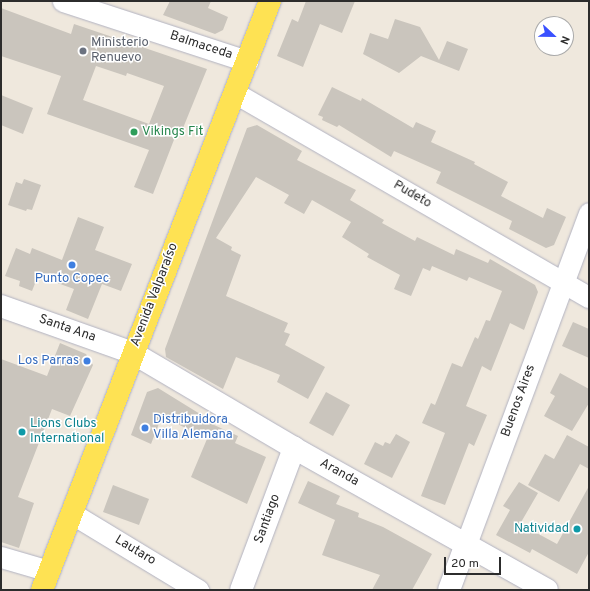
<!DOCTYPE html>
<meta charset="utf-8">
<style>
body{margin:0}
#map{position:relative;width:590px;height:591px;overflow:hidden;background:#efe8dd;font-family:Overpass,sans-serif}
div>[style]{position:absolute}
.building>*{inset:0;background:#cac5bd}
.roads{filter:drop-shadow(0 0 1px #b1b2c1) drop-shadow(0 0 1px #b1b2c1)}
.minor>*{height:21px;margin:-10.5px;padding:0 10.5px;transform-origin:10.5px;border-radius:10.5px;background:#fff}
.tertiary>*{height:22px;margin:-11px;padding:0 11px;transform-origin:11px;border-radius:11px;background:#fff}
.primary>*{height:22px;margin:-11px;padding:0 11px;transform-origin:11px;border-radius:11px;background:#fee253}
.dots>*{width:11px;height:11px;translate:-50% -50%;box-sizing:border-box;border:2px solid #fff;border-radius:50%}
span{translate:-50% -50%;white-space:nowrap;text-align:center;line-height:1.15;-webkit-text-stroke:3px #fff;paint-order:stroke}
.worship-label{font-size:13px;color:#5b616d}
.left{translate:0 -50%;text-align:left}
.street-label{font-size:13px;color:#2c2c2c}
.leisure-label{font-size:13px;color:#27864d}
.shop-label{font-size:13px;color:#366cbe}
.right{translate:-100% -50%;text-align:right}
.culture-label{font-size:13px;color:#0d838f}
.frame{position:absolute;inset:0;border:2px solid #2c2c2c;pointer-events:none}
.north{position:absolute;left:534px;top:16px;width:40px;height:40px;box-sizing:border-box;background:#fff;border:1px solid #ababab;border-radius:50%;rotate:112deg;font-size:11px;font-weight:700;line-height:16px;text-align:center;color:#2c2c2c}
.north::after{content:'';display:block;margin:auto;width:14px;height:18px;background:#3a51ff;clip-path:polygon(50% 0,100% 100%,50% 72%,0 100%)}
.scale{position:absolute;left:444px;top:557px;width:57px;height:18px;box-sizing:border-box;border:2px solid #2c2c2c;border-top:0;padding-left:5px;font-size:12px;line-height:14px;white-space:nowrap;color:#2c2c2c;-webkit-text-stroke:3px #fff;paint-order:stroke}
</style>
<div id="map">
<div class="building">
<div style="clip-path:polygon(170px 1px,211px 1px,208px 8px,228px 17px,223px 30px,215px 34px,163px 15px)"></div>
<div style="clip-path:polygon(306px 1px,355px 1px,342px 33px,320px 24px,303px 67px,277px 56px,292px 19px,298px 22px)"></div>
<div style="clip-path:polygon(evenodd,1px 8px,71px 34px,74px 24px,207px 69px,181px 133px,177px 132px,153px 194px,134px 187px,149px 150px,47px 114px,61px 76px,1px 56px,1px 8px,96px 66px,126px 76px,127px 73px,164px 86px,149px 124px,83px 100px,96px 66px)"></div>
<div style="clip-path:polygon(395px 19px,420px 27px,439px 60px,447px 41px,468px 49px,459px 71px,421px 56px,399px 73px,363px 54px,370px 33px,388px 39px)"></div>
<div style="clip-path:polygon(332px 87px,361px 101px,362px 98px,413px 128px,416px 122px,436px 131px,431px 142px,475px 162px,474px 164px,508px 182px,501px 196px,543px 218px,547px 208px,566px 217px,554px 245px,546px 248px,509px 229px,512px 221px,436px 183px,441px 172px,394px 151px,391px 157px,339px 125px,337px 127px,322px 120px,323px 117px,318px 115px)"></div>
<div style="clip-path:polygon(1px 95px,33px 108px,23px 134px,1px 125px)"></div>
<div style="clip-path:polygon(257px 125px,302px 151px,297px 160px,356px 190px,350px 200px,384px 220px,382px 223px,415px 241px,417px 237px,454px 255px,456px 249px,488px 263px,490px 259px,535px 285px,538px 292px,524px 330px,510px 323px,491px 371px,482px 366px,466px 406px,487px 415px,474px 446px,469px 443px,445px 505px,421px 496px,445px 433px,422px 423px,431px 403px,435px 405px,452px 363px,462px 367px,475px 337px,478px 339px,486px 320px,490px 321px,502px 291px,469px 277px,467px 281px,432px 266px,430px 271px,423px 268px,411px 296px,394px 289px,400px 275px,367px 257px,369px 254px,342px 237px,351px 222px,312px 200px,304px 214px,284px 203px,289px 195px,256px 177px,216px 238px,232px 247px,231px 250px,241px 255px,226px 296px,288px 323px,284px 332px,290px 334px,285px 345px,325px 367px,308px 399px,277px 382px,280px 375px,236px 357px,223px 389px,166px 357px,165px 349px,247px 128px)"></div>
<div style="clip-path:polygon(24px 179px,41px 185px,32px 210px,27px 209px,26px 211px,8px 205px,16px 182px,22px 184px)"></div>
<div style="clip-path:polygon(78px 217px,104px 227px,95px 250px,132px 264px,121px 291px,102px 284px,88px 319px,66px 310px,74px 289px,38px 276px,32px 291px,19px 286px,20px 281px,5px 276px,16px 248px,30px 254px,32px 248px,62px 260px)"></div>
<div style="clip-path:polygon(573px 322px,589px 329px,589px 358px,562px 346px)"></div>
<div style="clip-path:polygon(60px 343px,86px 354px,93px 365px,70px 416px,52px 409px,18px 497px,34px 503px,19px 548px,1px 542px,1px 359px,47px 376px)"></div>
<div style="clip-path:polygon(560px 373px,589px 389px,589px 403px,572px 431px,544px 416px,555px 396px,550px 393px)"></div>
<div style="clip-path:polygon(158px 388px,213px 422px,212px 424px,238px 436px,235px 443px,266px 457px,247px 504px,191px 477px,207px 439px,162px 416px,151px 444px,131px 435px,147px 392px)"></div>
<div style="clip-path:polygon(326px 392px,350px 405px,333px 436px,309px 423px)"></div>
<div style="clip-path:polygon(396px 434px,410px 442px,392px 478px,364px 464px,375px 442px,383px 446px,385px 442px,390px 444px)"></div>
<div style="clip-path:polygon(567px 435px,589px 447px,589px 469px,580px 464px,559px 502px,528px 485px,545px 454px,554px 459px)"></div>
<div style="clip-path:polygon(308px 481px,340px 496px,336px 504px,359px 513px,358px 517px,383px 527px,432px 554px,412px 590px,372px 590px,380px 575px,322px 555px,335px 520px,298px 503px)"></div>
<div style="clip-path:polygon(519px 482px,538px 493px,520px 524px,557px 544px,589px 486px,589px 552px,577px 574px,532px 549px,530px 553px,496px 535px,510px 510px,503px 506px)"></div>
<div style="clip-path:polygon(113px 485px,149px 499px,139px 525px,103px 512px)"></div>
</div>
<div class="roads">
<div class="minor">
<div style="left:63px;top:1px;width:194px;rotate:18.1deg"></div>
<div style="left:235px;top:93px;width:409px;rotate:30deg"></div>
<div style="left:71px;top:513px;width:149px;rotate:31.2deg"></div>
<div style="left:466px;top:544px;width:353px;rotate:-69.6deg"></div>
<div style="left:1px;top:557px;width:50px;rotate:16.3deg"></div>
</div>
<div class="tertiary">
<div style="left:1px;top:306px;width:140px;rotate:19.6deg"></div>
<div style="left:133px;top:353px;width:187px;rotate:30.5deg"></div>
<div style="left:294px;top:448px;width:290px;rotate:29.3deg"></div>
<div style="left:241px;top:590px;width:152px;rotate:-69.5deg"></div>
<div style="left:449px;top:590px;width:49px;rotate:-69.7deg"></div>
</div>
<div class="primary">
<div style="left:42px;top:590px;width:632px;rotate:-68.84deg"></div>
</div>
</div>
<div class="dots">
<div style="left:83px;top:51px;background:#6b7280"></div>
<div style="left:134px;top:132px;background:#2e9e5b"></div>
<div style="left:72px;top:265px;background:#3f7fe0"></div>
<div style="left:87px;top:361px;background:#3f7fe0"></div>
<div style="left:145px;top:428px;background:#3f7fe0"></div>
<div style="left:22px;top:432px;background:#0f9aa8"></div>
<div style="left:577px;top:529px;background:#0f9aa8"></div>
</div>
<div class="worship-label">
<span class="left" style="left:91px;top:51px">Ministerio<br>Renuevo</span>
</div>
<div class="street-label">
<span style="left:201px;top:46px;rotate:18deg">Balmaceda</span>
<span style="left:412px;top:195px;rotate:30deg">Pudeto</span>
<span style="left:155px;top:295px;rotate:-69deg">Avenida Valparaíso</span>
<span style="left:67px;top:329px;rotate:19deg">Santa Ana</span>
<span style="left:519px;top:401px;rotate:-70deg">Buenos Aires</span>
<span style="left:339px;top:473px;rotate:29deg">Aranda</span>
<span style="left:268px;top:519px;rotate:-70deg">Santiago</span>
<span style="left:135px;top:551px;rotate:31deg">Lautaro</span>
</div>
<div class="leisure-label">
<span class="left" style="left:142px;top:132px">Vikings Fit</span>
</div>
<div class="shop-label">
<span style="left:72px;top:279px">Punto Copec</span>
<span class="right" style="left:79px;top:361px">Los Parras</span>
<span class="left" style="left:153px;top:428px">Distribuidora<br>Villa Alemana</span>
</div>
<div class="culture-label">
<span class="left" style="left:30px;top:432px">Lions Clubs<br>International</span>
<span class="right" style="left:569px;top:529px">Natividad</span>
</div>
<div class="frame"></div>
<div class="north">N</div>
<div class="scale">20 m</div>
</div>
